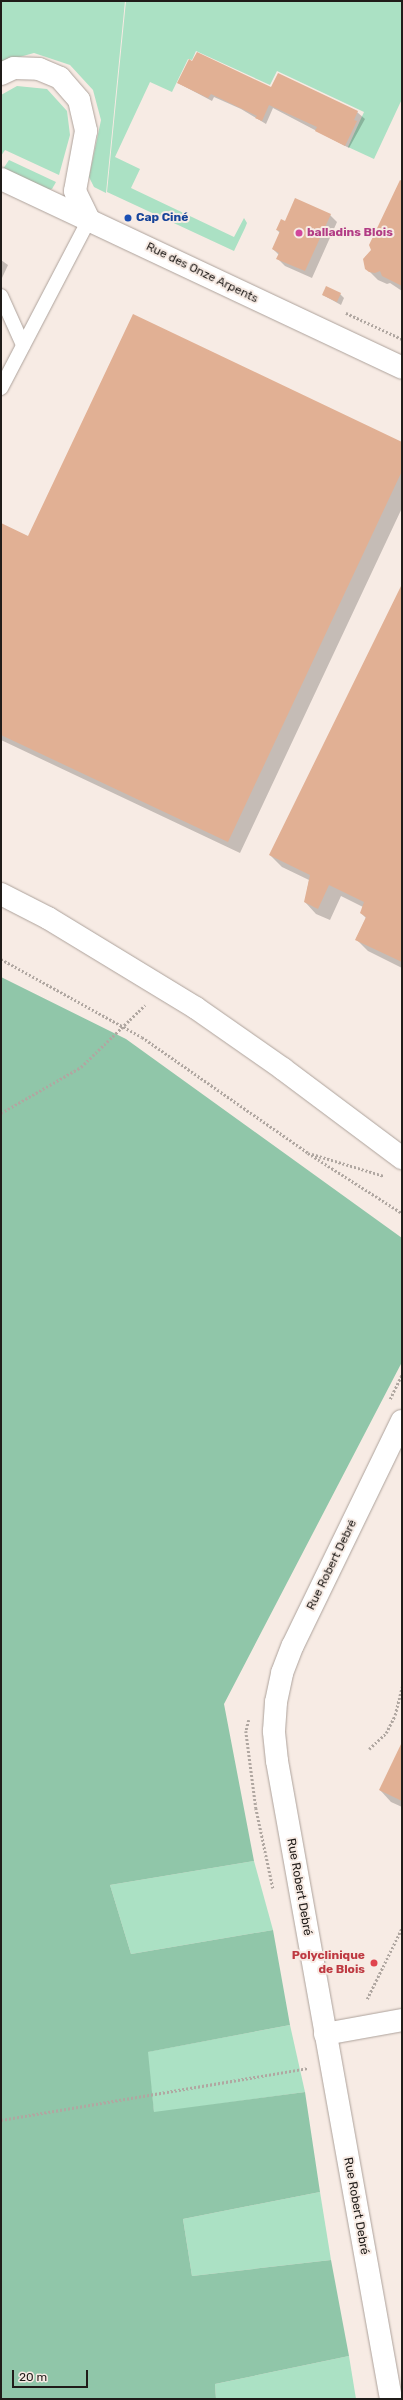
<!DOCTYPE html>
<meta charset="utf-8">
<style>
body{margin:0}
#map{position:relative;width:403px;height:2400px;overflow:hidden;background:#f7ebe4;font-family:Rubik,sans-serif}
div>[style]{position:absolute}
.green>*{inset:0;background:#abe1c4}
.forest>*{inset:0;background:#90c6a9}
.shadow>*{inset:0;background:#0003}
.building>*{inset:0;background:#e1b094}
.path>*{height:2.5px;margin-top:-1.25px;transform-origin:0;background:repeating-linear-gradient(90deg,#b0a7a1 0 2px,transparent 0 4px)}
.roads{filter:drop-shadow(0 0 1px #ada29b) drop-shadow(0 0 1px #ada29b)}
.lane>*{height:14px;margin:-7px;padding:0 7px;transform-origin:7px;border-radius:7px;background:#fff}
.street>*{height:22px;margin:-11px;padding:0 11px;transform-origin:11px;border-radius:11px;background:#fff}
.secondary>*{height:22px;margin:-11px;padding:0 11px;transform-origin:11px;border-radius:11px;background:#fff}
.dots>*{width:11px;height:11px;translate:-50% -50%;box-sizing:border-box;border:2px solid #f7ebe4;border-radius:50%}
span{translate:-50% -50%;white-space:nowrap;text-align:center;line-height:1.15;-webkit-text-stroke:4px #f7ebe4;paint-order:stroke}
.transit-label{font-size:12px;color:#164399;font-weight:700}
.left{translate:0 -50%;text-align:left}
.hotel-label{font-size:12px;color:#b23c85;font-weight:700}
.street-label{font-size:12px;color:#201c19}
.health-label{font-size:12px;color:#be3a42;font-weight:700}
.right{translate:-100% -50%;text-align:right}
.frame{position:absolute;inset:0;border:2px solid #201c19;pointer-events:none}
.scale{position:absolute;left:12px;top:2370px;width:76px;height:18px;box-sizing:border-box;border:2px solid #201c19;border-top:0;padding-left:5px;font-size:12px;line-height:14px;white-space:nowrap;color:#201c19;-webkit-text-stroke:3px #f7ebe4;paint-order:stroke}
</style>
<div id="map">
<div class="green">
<div style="clip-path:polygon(1px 1px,125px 1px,106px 193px,94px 187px,89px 177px,101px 120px,93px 90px,70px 65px,34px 53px,1px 62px)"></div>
<div style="clip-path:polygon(126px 1px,402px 1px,402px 99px,374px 159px,348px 147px,364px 112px,277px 71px,270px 85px,196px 51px,192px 60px,188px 59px,172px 92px,150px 82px,115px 157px,140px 169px,131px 188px,234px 237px,244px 218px,247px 223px,245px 228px,234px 251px,107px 192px)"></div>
<div style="clip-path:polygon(17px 86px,47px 89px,67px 111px,70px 135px,59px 175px,5px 150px,1px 156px,1px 95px)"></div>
<div style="clip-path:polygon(9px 160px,56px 182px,52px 189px,45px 190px,3px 169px)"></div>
<div style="clip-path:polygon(254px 1861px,273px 1930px,131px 1954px,110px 1885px)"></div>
<div style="clip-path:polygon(290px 2025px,305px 2092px,154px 2113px,147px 2052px)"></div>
<div style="clip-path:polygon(320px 2192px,331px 2260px,192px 2276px,183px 2219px)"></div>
<div style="clip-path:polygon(349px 2356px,356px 2399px,216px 2399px,215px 2384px)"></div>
</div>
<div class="forest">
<div style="clip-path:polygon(1px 977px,126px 1039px,402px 1238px,402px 1362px,224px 1704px,254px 1861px,110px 1885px,131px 1954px,273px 1930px,290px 2025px,148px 2052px,154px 2112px,305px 2092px,320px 2192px,183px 2219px,192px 2276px,331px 2260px,349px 2356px,215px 2384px,216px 2399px,1px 2399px)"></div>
</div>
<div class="shadow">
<div style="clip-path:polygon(178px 83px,270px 88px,357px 112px,365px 119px,349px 148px,273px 108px,266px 124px,241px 109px,214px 97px,212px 101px)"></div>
<div style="clip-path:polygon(402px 182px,402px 291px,390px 283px,387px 284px,378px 280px,366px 268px,365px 257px,373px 251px)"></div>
<div style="clip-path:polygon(330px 215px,337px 222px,312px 278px,285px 266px,277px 258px,279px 255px,273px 249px,280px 233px,277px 230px,285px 222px)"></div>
<div style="clip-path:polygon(1px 260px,8px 265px,2px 278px,1px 278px)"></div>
<div style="clip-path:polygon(340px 294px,344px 298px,341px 305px,323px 295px)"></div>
<div style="clip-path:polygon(402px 443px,402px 508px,240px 853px,1px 740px,1px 524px,29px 537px)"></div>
<div style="clip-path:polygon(402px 586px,402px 968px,368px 951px,356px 939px,366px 918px,361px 913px,363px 907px,341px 896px,330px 920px,316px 914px,305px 902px,309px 880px,282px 867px,270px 855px)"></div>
<div style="clip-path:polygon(402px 1745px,402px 1807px,391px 1802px,380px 1790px)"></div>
</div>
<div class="building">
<div style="clip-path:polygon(197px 52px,271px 87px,278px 73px,358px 111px,354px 120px,357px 121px,345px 146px,315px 131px,317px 127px,269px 105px,262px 121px,255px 118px,257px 116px,211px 94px,208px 98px,177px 83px,189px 59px,192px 61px)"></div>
<div style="clip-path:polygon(400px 180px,402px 181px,402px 286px,382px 276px,380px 271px,375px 273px,369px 272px,365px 269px,363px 259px,371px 250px,369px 245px)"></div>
<div style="clip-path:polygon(295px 198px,331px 214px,305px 271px,276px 259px,279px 253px,272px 249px,280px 231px,276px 230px,281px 219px,285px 221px)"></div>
<div style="clip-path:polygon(326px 286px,341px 293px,337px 302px,322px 295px)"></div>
<div style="clip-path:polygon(133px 314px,402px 442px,402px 471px,228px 842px,1px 735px,1px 523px,28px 536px)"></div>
<div style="clip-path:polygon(402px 584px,402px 768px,400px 772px,402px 773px,402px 962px,355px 940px,366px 917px,360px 913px,364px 902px,329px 885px,318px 909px,304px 902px,310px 875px,269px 855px)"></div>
<div style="clip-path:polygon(402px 1742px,402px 1801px,379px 1790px)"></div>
</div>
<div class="path">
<div style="left:346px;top:313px;width:62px;rotate:24.9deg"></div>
<div style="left:1px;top:959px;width:161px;rotate:29deg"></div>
<div style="left:142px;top:1037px;width:203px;rotate:34.9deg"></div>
<div style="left:308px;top:1153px;width:112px;rotate:32.6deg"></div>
<div style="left:1px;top:1113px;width:92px;rotate:-29.9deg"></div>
<div style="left:81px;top:1067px;width:89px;rotate:-44.1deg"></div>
<div style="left:312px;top:1154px;width:75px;rotate:17deg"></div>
<div style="left:390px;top:1399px;width:28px;rotate:-64deg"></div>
<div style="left:249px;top:1720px;width:11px;rotate:105deg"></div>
<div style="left:246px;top:1731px;width:78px;rotate:82.6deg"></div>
<div style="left:256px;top:1808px;width:82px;rotate:78deg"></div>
<div style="left:369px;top:1749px;width:23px;rotate:-43deg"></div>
<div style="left:386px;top:1733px;width:20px;rotate:-63deg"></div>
<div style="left:395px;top:1715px;width:29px;rotate:-76deg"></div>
<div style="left:367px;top:1999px;width:79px;rotate:-63.8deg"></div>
<div style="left:1px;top:2120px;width:311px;rotate:-9.6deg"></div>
</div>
<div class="roads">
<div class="lane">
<div style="left:1px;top:296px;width:54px;rotate:65.8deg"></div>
<div style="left:1px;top:388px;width:190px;rotate:-62.4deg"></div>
</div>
<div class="street">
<div style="left:1px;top:74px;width:14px;rotate:-25deg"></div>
<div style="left:14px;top:68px;width:25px;rotate:2deg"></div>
<div style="left:39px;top:69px;width:23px;rotate:23deg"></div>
<div style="left:60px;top:78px;width:29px;rotate:49deg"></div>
<div style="left:79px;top:100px;width:32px;rotate:77deg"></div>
<div style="left:86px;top:131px;width:61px;rotate:100.4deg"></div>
<div style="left:75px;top:191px;width:32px;rotate:64deg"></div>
<div style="left:1px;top:179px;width:443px;rotate:25.2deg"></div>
<div style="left:1px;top:894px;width:53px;rotate:27.1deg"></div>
<div style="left:48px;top:918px;width:173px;rotate:31.3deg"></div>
<div style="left:196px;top:1008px;width:106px;rotate:35deg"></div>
<div style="left:283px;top:1069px;width:149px;rotate:36.8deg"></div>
<div style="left:325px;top:2034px;width:78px;rotate:-10.3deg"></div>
</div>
<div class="secondary">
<div style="left:391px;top:2399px;width:648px;rotate:-100.13deg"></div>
<div style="left:277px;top:1761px;width:30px;rotate:-96deg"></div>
<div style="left:274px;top:1731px;width:29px;rotate:-86deg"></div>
<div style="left:276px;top:1702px;width:30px;rotate:-78deg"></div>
<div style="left:282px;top:1673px;width:30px;rotate:-69deg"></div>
<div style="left:293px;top:1645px;width:249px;rotate:-64.1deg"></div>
</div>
</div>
<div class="dots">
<div style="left:128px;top:218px;background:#1a4fb4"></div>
<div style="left:299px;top:233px;background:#d1479c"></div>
<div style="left:374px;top:1963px;background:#e0444e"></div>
</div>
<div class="transit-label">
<span class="left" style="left:136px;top:218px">Cap Ciné</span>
</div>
<div class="hotel-label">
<span class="left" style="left:307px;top:233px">balladins Blois</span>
</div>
<div class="street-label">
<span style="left:202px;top:273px;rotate:26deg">Rue des Onze Arpents</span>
<span style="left:332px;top:1565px;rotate:-64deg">Rue Robert Debré</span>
<span style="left:299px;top:1887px;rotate:80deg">Rue Robert Debré</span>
<span style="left:356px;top:2206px;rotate:80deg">Rue Robert Debré</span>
</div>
<div class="health-label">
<span class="right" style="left:365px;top:1963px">Polyclinique<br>de Blois</span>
</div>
<div class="frame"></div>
<div class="scale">20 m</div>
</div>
